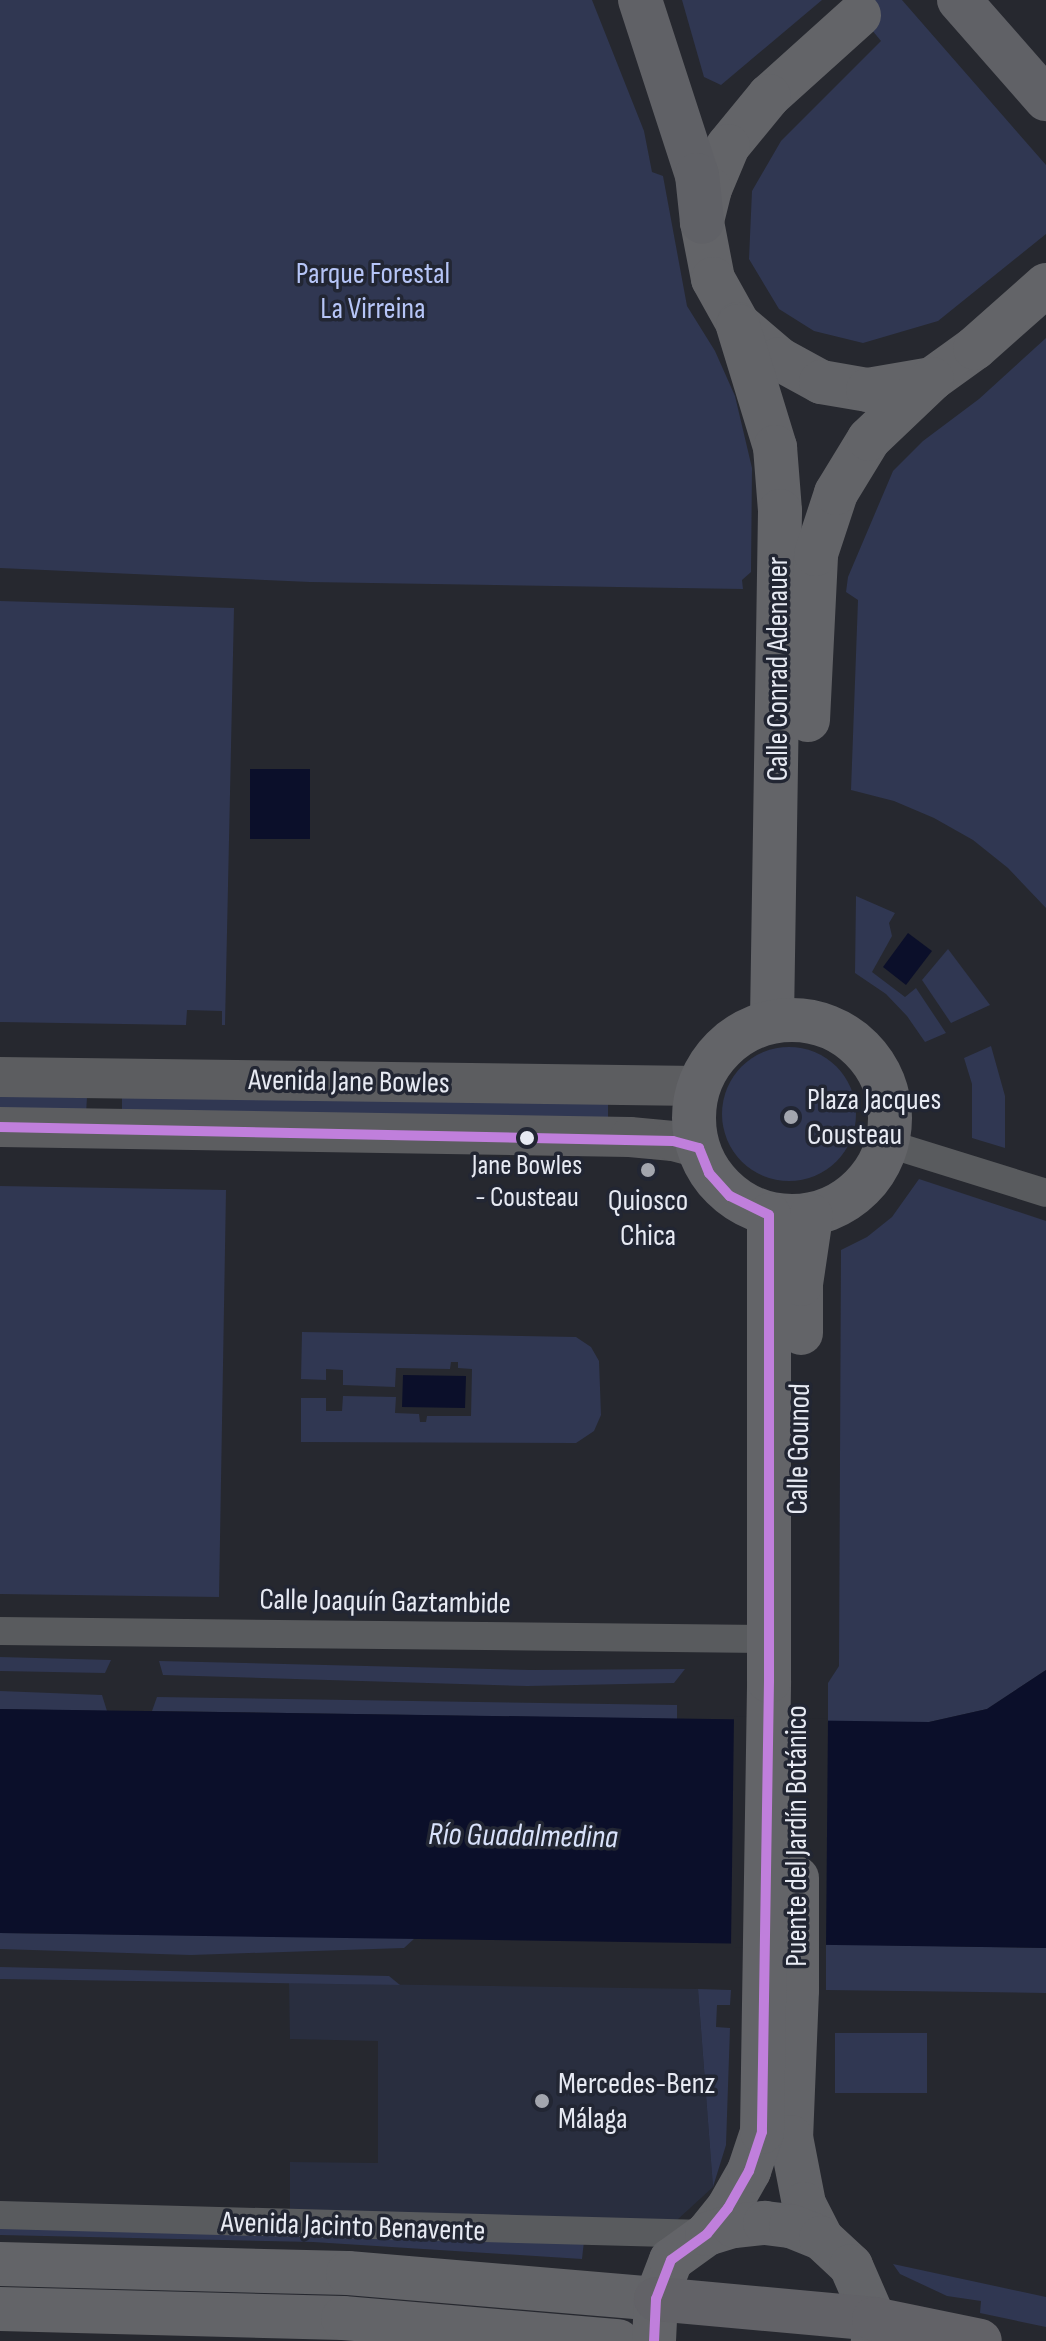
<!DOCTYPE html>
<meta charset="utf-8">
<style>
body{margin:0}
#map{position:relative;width:1046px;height:2341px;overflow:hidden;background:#26282f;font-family:"Sofia Sans Condensed",sans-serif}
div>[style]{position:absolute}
.built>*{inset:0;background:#292e3f}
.green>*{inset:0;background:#303752}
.round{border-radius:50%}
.water>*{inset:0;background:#0b0f2a}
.pier>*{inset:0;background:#26282f}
.minor>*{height:28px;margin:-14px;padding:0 14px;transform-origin:14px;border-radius:14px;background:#595b5e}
.secondary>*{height:40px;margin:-20px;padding:0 20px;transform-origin:20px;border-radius:20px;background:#5c5d60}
.primary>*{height:44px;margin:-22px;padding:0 22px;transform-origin:22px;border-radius:22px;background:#636468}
.primary>.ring{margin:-22px;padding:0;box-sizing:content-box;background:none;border:44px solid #636468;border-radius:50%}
.trunk>*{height:44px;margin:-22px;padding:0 22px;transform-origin:22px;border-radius:22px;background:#626267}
.motorway>*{height:44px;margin:-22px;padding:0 22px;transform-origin:22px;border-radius:22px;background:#606166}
.bus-1>*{height:10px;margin:-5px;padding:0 5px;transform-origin:5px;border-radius:5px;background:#c07fdc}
.dots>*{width:22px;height:22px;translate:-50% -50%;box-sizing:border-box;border:4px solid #222633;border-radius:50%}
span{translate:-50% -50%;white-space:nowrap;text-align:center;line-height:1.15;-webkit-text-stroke:7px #222633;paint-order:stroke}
.bus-label{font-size:28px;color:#e7eaf3}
.park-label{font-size:30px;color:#b6c5f7}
.street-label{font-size:30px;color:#e7eaf3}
.poi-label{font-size:30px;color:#e7eaf3}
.left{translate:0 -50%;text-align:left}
.water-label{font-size:32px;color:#d9e2fb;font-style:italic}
</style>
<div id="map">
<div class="built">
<div style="clip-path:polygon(289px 1983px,698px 1989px,713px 2187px,677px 2220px,290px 2212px,290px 2162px,378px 2163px,378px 2041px,290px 2039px)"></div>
</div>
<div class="green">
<div style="clip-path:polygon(0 0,592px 0,644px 131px,652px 172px,663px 176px,687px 306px,715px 351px,735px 396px,752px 468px,751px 572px,742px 580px,743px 589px,310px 582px,0 568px)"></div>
<div style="clip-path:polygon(682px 0,822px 0,721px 85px,704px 77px)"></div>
<div style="clip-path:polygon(847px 0,902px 0,1046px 165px,1046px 234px,938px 321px,863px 343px,814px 331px,779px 309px,749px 259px,752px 191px,781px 141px,881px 41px)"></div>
<div style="clip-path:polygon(1046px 338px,1046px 908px,1008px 868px,973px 840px,934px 818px,894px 801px,851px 790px,858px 600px,846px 592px,848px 577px,893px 471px,923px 441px,979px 399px)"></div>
<div style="clip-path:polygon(0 601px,234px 608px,225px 1025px,222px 1025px,222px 1011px,187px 1010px,186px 1025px,0 1022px)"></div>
<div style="clip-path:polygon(856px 896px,895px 913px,889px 923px,892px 936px,872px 972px,905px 997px,916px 988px,946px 1033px,925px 1042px,907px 1016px,886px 994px,855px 973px)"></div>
<div style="clip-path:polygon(948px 949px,990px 1005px,951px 1023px,922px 980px)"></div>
<div style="clip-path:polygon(991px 1046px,1005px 1096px,1005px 1148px,972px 1138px,972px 1084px,964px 1058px)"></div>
<div class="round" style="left:722px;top:1047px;width:134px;height:134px"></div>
<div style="clip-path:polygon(0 1095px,87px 1097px,86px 1114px,0 1112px)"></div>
<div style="clip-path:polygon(122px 1097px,608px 1104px,608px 1121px,122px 1114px)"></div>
<div style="clip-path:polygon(919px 1179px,1046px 1221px,1046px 1670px,987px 1709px,929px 1722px,828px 1723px,828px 1683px,839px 1666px,841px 1250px,867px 1237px,892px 1217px)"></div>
<div style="clip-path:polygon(0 1186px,226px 1190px,219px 1597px,0 1594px)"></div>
<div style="clip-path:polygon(302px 1332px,576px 1337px,591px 1347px,599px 1361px,601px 1415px,594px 1431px,576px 1443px,301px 1442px,301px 1398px,326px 1398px,326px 1411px,342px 1411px,343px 1396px,396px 1397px,395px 1413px,419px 1414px,420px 1422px,426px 1422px,427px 1416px,471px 1416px,472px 1369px,458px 1368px,458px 1362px,451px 1362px,450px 1369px,396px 1368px,395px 1387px,343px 1385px,343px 1370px,326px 1369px,326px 1380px,301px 1379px)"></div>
<div style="clip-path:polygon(0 1657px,111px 1660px,105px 1673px,0 1671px)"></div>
<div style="clip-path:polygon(159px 1661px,531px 1670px,685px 1669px,674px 1683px,527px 1686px,163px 1675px)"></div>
<div style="clip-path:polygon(0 1691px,102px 1695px,107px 1711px,0 1709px)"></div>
<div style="clip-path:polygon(157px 1697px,677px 1705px,677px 1719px,152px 1711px)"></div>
<div style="clip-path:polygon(0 1933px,415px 1938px,404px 1948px,191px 1955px,0 1949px)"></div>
<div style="clip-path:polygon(826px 1944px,1046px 1948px,1046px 1993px,826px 1990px)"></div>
<div style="clip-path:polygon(0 1967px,389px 1976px,400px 1985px,0 1979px)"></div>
<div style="clip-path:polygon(698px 1989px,731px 1990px,730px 2005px,717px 2005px,716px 2027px,730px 2028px,726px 2145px,713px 2187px)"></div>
<div style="clip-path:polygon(835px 2033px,927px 2033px,927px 2093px,835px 2093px)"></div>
<div style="clip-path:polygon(0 2224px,584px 2241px,582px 2259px,313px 2242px,0 2235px)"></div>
<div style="clip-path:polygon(893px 2264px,1046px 2297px,1046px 2327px,980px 2313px,981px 2301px,947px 2296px,900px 2274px)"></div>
</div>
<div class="water">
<div style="clip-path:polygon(250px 769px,310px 769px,310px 839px,250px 839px)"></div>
<div style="clip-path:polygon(908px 933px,932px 951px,906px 985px,883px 967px)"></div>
<div style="clip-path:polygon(403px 1375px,466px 1376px,465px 1408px,402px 1407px)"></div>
<div style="clip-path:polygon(1046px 1670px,1046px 1948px,0 1933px,0 1709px,929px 1722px,987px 1709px)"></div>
</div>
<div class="pier">
<div style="clip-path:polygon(734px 1716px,828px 1719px,826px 1948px,731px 1947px)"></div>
</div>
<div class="minor">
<div style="left:889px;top:1144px;width:164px;rotate:17.3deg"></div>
<div style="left:0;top:1631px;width:769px;rotate:0.6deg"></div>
<div style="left:0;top:2215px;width:706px;rotate:1.54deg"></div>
</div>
<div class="secondary">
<div style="left:0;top:1077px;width:698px;rotate:0.74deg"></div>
<div style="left:0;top:1127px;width:630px;rotate:0.91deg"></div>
<div style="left:630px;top:1137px;width:43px;rotate:5.3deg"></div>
<div style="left:673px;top:1141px;width:27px;rotate:15deg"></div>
</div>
<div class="primary">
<div style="left:859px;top:15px;width:121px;rotate:138deg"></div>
<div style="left:769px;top:96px;width:65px;rotate:129.4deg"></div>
<div style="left:728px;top:146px;width:47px;rotate:112.7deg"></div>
<div style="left:710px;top:189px;width:34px;rotate:104deg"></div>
<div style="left:702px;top:222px;width:58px;rotate:79.1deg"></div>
<div style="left:713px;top:279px;width:51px;rotate:60.9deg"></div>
<div style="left:738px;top:324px;width:54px;rotate:40.5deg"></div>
<div style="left:779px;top:359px;width:48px;rotate:28.7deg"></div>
<div style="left:821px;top:382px;width:48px;rotate:9.7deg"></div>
<div style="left:868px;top:390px;width:65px;rotate:-9.8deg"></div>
<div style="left:932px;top:379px;width:53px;rotate:-35.8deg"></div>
<div style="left:975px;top:348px;width:95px;rotate:-41.6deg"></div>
<div style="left:738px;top:326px;width:127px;rotate:73deg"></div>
<div style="left:775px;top:447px;width:64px;rotate:85.5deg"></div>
<div style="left:780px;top:511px;width:509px;rotate:90.9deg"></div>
<div style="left:808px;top:720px;width:166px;rotate:-87.2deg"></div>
<div style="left:816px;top:554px;width:64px;rotate:-71.8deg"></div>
<div style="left:836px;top:493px;width:63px;rotate:-58.6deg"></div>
<div style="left:869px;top:439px;width:87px;rotate:-43.6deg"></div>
<div class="ring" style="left:694px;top:1020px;width:152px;height:152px"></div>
<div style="left:801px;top:1333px;width:49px;rotate:-90deg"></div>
<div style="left:801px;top:1284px;width:69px;rotate:-81.6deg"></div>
<div style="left:797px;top:1878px;width:112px;rotate:90deg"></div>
<div style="left:797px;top:1990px;width:147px;rotate:92.3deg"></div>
<div style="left:791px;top:2137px;width:68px;rotate:79deg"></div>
<div style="left:804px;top:2204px;width:38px;rotate:63deg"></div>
<div style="left:707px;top:2234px;width:33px;rotate:-51deg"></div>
<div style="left:728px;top:2208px;width:43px;rotate:-60.4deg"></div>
<div style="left:749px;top:2171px;width:41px;rotate:-71.6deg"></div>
<div style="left:762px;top:2132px;width:451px;rotate:-89.1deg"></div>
<div style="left:769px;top:1681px;width:466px;rotate:-90deg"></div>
<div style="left:0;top:2264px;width:348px;rotate:1.5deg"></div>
<div style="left:348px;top:2273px;width:309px;rotate:4.8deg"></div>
<div style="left:0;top:2309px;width:343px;rotate:1.5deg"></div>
<div style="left:343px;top:2318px;width:276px;rotate:4.8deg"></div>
<div style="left:654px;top:2341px;width:42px;rotate:-87.3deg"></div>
<div style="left:656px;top:2299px;width:42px;rotate:-69deg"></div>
<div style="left:671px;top:2260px;width:44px;rotate:-35.8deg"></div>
<div style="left:707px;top:2234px;width:28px;rotate:-17deg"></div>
<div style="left:734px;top:2226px;width:31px;rotate:-6deg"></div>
<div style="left:765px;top:2223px;width:26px;rotate:7deg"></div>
<div style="left:791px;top:2226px;width:32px;rotate:22deg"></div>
<div style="left:821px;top:2238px;width:41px;rotate:43deg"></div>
<div style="left:851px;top:2266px;width:58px;rotate:66.5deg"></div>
<div style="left:874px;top:2319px;width:22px;rotate:93deg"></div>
</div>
<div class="trunk">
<div style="left:656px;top:2299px;width:219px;rotate:5.2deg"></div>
<div style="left:874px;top:2319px;width:108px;rotate:11.7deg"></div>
</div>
<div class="motorway">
<div style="left:640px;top:0;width:184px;rotate:72deg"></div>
<div style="left:697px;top:175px;width:47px;rotate:83.9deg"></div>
<div style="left:959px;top:0;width:132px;rotate:48.7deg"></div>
</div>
<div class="bus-1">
<div style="left:0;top:1127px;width:673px;rotate:1.19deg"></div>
<div style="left:673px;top:1141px;width:27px;rotate:15deg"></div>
<div style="left:699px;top:1148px;width:27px;rotate:68deg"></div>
<div style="left:709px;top:1173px;width:31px;rotate:48deg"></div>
<div style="left:730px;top:1196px;width:43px;rotate:26deg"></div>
<div style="left:769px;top:1215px;width:466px;rotate:90deg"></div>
<div style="left:769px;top:1681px;width:451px;rotate:90.9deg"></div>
<div style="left:762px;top:2132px;width:41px;rotate:108.4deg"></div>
<div style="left:749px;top:2171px;width:43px;rotate:119.6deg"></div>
<div style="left:728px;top:2208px;width:33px;rotate:129deg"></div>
<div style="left:707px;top:2234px;width:44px;rotate:144.2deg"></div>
<div style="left:671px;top:2260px;width:42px;rotate:111deg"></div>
<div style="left:656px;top:2299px;width:42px;rotate:92.7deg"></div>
</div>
<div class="dots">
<div style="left:791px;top:1117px;background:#a3a6ae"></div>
<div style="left:527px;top:1138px;background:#e7eaf3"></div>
<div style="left:648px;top:1170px;background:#a3a6ae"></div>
<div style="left:542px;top:2101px;background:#a3a6ae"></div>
</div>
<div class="bus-label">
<span style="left:527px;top:1182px">Jane Bowles<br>- Cousteau</span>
</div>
<div class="park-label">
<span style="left:373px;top:291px">Parque Forestal<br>La Virreina</span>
</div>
<div class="street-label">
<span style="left:778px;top:669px;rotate:-90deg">Calle Conrad Adenauer</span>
<span style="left:349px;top:1082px;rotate:1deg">Avenida Jane Bowles</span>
<span style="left:799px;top:1449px;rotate:-89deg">Calle Gounod</span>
<span style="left:385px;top:1602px;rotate:1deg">Calle Joaquín Gaztambide</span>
<span style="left:797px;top:1836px;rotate:-90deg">Puente del Jardín Botánico</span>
<span style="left:353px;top:2227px;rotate:2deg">Avenida Jacinto Benavente</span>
</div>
<div class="poi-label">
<span class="left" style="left:807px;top:1117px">Plaza Jacques<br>Cousteau</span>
<span style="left:648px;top:1218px">Quiosco<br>Chica</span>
<span class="left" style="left:558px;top:2101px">Mercedes-Benz<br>Málaga</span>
</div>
<div class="water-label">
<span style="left:523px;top:1837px;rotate:1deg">Río Guadalmedina</span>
</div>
</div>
